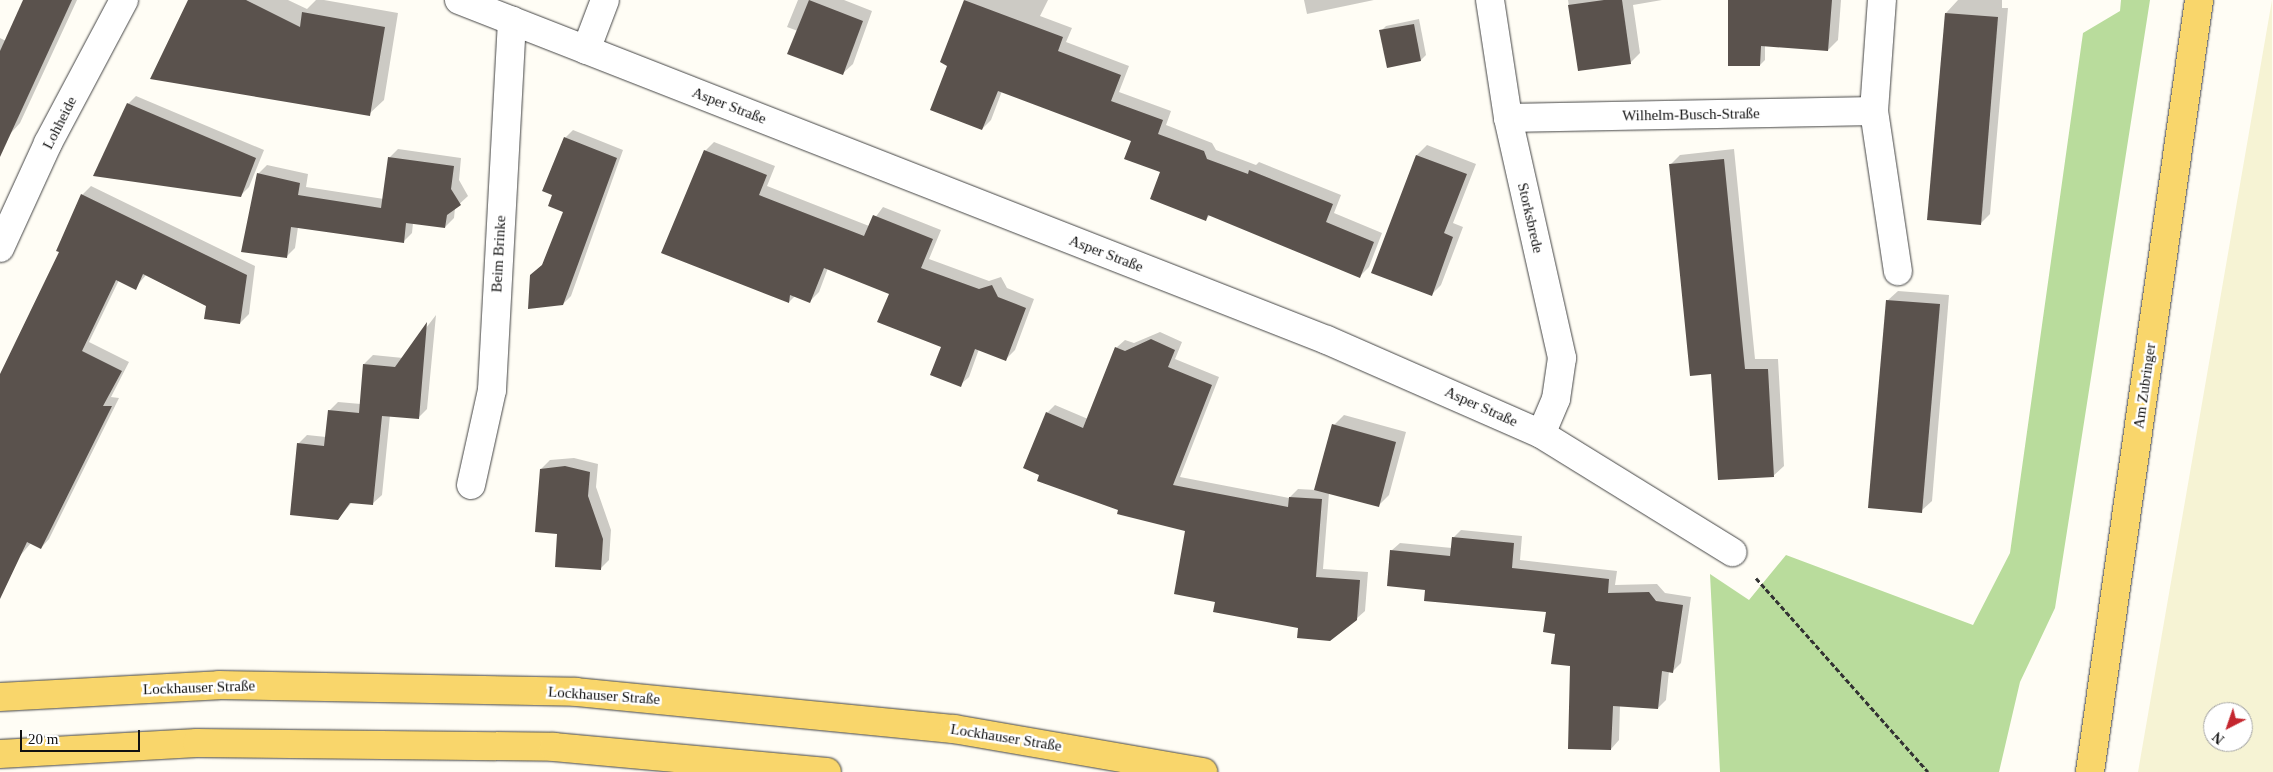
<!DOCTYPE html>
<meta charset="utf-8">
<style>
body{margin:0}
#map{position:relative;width:2273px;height:772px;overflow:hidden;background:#fffdf5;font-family:Georgia,serif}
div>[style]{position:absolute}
.farmland>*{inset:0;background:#f6f3d4}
.forest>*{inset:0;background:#b9dc9c}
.shadow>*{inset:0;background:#0003}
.building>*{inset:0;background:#5a524d}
.path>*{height:3px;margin-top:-1.5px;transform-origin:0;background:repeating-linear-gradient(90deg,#333 0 5px,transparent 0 7.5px)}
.roads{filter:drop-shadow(0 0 1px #444) drop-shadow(0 0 1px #444)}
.minor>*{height:28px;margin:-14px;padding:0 14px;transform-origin:14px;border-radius:14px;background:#fff}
.major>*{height:28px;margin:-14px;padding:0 14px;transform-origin:14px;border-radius:14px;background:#f9d66b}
span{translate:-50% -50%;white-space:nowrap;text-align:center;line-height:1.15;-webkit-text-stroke:5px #fff;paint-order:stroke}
.street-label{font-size:15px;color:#111}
.north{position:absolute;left:2203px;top:702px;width:50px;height:50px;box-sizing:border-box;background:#fff;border:1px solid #a0a0a0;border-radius:50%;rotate:221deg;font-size:14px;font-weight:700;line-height:20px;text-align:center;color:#111}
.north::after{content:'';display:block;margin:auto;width:18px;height:22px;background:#c4262e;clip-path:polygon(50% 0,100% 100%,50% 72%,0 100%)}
.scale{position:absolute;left:20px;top:730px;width:120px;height:22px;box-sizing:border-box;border:2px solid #111;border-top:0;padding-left:6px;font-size:15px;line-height:18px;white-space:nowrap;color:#111;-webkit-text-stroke:4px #fff;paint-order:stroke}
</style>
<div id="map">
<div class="farmland">
<div style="clip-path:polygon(evenodd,2272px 0,2273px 772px,2138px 772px,2272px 0,2213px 712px,2243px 712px,2243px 742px,2213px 742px,2213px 712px)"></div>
</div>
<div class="forest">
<div style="clip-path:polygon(2121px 0,2150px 0,2055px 608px,2020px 682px,1999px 772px,1720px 772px,1710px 574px,1749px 600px,1786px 555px,1973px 625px,2010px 553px,2083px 33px,2120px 11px)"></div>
</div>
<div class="shadow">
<div style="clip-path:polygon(24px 0,77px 0,20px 123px,10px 134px,0 128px,0 38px,6px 41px)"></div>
<div style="clip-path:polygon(189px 0,288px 0,307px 9px,316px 0,324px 0,398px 13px,384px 100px,369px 114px)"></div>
<div style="clip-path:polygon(798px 0,844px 0,872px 11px,853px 64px,842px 74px,798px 31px,787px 27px)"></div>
<div style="clip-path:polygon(965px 0,1048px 0,1040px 16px,1072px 28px,1066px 42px,1129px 66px,1119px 92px,1171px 111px,1166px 125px,1212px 143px,1216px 150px,1256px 165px,1259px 162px,1341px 195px,1334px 213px,1382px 233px,1369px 267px,1360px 276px,1210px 215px,1206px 219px,1132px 141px,1002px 91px,991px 120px,982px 129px,949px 65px,941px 62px)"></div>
<div style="clip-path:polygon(1304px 0,1374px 0,1307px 14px)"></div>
<div style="clip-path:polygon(1568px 0,1662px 0,1633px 5px,1640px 53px,1631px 62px,1579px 70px)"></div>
<div style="clip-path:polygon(1783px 0,1841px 0,1838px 40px,1828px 50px)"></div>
<div style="clip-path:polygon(1958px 0,2002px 0,2002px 8px,2008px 8px,1990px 214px,1980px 224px,1946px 13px)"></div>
<div style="clip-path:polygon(1419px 19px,1426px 55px,1421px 60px,1388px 66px,1381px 31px,1386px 26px)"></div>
<div style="clip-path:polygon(1765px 26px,1765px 60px,1760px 65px,1729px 64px)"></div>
<div style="clip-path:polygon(136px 96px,264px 150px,249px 187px,240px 196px,128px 104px)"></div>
<div style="clip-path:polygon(573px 130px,623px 150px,571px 296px,563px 304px,531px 276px,544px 263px,565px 212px,565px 138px)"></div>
<div style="clip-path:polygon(714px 142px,775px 166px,767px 186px,869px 226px,883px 207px,941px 230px,929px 259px,989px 281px,1001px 277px,1007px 288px,1034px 299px,1015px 350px,1006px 359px,979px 349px,969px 377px,960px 385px,942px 347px,891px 294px,828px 268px,819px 292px,810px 301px,795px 296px,789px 302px,705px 151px)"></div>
<div style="clip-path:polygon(1427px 145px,1476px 164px,1453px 223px,1463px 227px,1441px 285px,1431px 295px,1373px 272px,1417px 155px)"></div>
<div style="clip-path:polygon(398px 149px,461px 158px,459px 180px,468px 196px,455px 208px,454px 218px,445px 227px,413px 223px,412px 233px,403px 242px,298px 227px,295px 248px,286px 257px,258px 174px,267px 165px,308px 174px,306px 187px,384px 199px,389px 158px)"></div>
<div style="clip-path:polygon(1734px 149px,1755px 359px,1778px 359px,1784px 466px,1773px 476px,1712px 373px,1670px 165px,1680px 155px)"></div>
<div style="clip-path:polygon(91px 186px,255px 266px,249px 314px,240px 323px,146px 275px,135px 288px,119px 280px,89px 342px,129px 362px,111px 397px,119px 398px,49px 539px,41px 548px,31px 543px,19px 557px,0 547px,0 376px,61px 252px,82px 195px)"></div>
<div style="clip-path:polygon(1898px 291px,1949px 295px,1932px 501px,1921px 511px,1887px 301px)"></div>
<div style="clip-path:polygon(436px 315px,427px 409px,418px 418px,390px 415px,382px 495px,372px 504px,352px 502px,338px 519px,298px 444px,307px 435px,326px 437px,329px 411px,338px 402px,361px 404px,364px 364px,373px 355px,403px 358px)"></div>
<div style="clip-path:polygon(1160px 332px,1182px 342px,1175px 359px,1219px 377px,1180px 477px,1289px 498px,1298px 489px,1316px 490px,1334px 425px,1344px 415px,1406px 432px,1389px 495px,1378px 506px,1329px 493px,1323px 569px,1368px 572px,1365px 611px,1356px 619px,1299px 627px,1216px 601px,1187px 530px,1047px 413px,1055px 405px,1088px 419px,1116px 348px,1125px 340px,1134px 343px)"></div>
<div style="clip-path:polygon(574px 458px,598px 464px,596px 487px,611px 530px,609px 560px,601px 568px,558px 533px,541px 469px,550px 460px)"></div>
<div style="clip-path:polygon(1461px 530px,1522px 536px,1520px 560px,1617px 571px,1615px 585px,1657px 584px,1665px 593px,1691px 597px,1681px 663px,1673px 671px,1669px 671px,1666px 700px,1658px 708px,1620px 705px,1619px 740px,1611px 749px,1547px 611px,1426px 589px,1391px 551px,1400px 543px,1452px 548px,1453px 538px)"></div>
</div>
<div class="building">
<div style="clip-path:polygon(23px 0,72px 0,0 157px,0 51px)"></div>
<div style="clip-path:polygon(188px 0,246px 0,300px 27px,302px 12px,385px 27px,370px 116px,150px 79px)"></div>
<div style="clip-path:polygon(809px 0,863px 21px,843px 75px,787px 54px)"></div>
<div style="clip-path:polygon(964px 0,1063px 37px,1058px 51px,1121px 75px,1111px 101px,1163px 120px,1158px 134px,1204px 151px,1207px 159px,1248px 174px,1249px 170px,1333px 204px,1326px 222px,1374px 242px,1360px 278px,1208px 215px,1206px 221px,1150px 199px,1160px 172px,1124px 159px,1131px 141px,998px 91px,982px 130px,930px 110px,947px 66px,940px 62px)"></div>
<div style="clip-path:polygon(1604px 0,1622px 0,1631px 64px,1578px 71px,1568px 5px)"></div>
<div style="clip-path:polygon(1728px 0,1832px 0,1828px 51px,1761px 46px,1760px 66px,1728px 66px)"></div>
<div style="clip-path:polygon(1945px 13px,1998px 17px,1981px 225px,1927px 220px)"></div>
<div style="clip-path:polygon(1414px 24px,1421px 61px,1387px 68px,1379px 30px)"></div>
<div style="clip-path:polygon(127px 103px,256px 158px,241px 197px,93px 176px)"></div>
<div style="clip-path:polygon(564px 137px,617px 158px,563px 305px,528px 309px,530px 275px,542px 265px,563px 212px,548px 206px,552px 195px,542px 191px)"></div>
<div style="clip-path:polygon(704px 150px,767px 175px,759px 195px,864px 236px,873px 215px,933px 239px,921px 268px,979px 289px,992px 285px,998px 297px,1026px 308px,1006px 361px,975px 349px,961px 387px,930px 375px,941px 347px,877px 322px,889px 294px,824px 268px,810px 303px,790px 295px,789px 303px,661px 253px)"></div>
<div style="clip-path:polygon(1416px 155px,1467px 174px,1444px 233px,1453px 237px,1432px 296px,1371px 273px)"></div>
<div style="clip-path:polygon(388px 157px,454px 166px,451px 189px,461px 205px,447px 215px,445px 228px,406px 223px,404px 243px,291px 227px,287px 258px,241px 252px,257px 173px,300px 183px,298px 195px,381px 208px)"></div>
<div style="clip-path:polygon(1724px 159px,1745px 369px,1768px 369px,1774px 477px,1718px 480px,1711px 374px,1690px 376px,1669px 164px)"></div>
<div style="clip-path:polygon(81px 194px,247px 275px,240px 324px,204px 319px,206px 306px,143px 274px,136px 290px,116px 280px,82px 351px,122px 371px,103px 406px,112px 406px,41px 549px,27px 542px,0 599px,0 374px,59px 252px,56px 251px)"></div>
<div style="clip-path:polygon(1886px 300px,1940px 304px,1922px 513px,1868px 508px)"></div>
<div style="clip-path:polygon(427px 322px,419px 419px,382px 416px,373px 505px,350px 503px,338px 520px,290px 515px,297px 443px,324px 446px,328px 410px,359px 413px,363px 364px,395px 367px)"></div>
<div style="clip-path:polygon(1151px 339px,1175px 350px,1168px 367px,1212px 385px,1173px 485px,1288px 507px,1289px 497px,1322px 499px,1316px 577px,1360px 580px,1357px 620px,1330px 641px,1297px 638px,1298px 628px,1213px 612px,1215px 602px,1174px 594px,1185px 531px,1117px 514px,1118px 510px,1037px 481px,1039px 475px,1023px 468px,1046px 412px,1083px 428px,1115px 347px,1125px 351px)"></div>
<div style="clip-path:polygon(1332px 424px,1396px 442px,1379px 507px,1314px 490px)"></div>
<div style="clip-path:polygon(565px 466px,590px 472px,588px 496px,603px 539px,601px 570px,555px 567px,557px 534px,535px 532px,540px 469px)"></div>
<div style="clip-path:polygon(1452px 537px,1514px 543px,1512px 568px,1609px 579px,1608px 593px,1649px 592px,1656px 601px,1683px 605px,1673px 673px,1662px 671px,1658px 709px,1613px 706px,1611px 750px,1568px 749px,1570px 666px,1551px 664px,1555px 634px,1543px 632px,1546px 612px,1424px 601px,1425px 590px,1387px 586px,1390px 550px,1450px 556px)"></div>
</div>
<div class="path">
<div style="left:1756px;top:578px;width:259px;rotate:48.4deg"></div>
</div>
<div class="roads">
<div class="minor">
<div style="left:459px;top:0;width:932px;rotate:21.39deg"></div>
<div style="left:1327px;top:340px;width:234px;rotate:23.7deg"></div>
<div style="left:1541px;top:434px;width:225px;rotate:31.7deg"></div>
<div style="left:1490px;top:0;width:119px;rotate:81.3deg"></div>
<div style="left:1508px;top:118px;width:246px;rotate:77.3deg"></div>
<div style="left:1562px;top:358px;width:41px;rotate:98.3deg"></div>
<div style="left:1556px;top:399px;width:38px;rotate:113deg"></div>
<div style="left:586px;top:50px;width:53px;rotate:-69.2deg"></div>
<div style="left:1874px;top:111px;width:162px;rotate:81.5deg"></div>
<div style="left:1508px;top:118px;width:366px;rotate:-1.1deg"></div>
<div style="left:1874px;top:111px;width:111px;rotate:-85.9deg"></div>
<div style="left:0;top:248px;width:115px;rotate:-65.4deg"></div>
<div style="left:48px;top:143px;width:162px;rotate:-62deg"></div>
<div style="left:471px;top:485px;width:97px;rotate:-77.5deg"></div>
<div style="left:492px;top:390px;width:370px;rotate:-86.9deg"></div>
</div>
<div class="major">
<div style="left:0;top:697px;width:219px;rotate:-3.1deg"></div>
<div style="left:219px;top:685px;width:357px;rotate:1.1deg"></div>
<div style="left:576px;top:692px;width:380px;rotate:5.6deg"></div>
<div style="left:954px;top:729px;width:253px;rotate:9.8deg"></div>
<div style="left:0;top:754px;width:197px;rotate:-3.2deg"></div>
<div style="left:197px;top:743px;width:357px;rotate:0.6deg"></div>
<div style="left:554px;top:747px;width:274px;rotate:5.2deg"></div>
<div style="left:2090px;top:772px;width:780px;rotate:-81.96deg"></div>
</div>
</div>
<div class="street-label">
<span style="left:729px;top:106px;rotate:21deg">Asper Straße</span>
<span style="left:1691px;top:115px;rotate:-1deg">Wilhelm-Busch-Straße</span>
<span style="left:60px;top:123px;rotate:-63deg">Lohheide</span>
<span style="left:1530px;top:218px;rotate:77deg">Storksbrede</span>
<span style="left:499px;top:254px;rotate:-87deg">Beim Brinke</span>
<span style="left:1106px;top:254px;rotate:21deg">Asper Straße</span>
<span style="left:2145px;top:386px;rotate:-82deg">Am Zubringer</span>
<span style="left:1481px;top:407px;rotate:24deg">Asper Straße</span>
<span style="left:199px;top:688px;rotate:-2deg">Lockhauser Straße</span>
<span style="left:604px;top:696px;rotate:4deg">Lockhauser Straße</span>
<span style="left:1006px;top:738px;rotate:9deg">Lockhauser Straße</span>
</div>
<div class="north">N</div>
<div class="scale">20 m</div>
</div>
